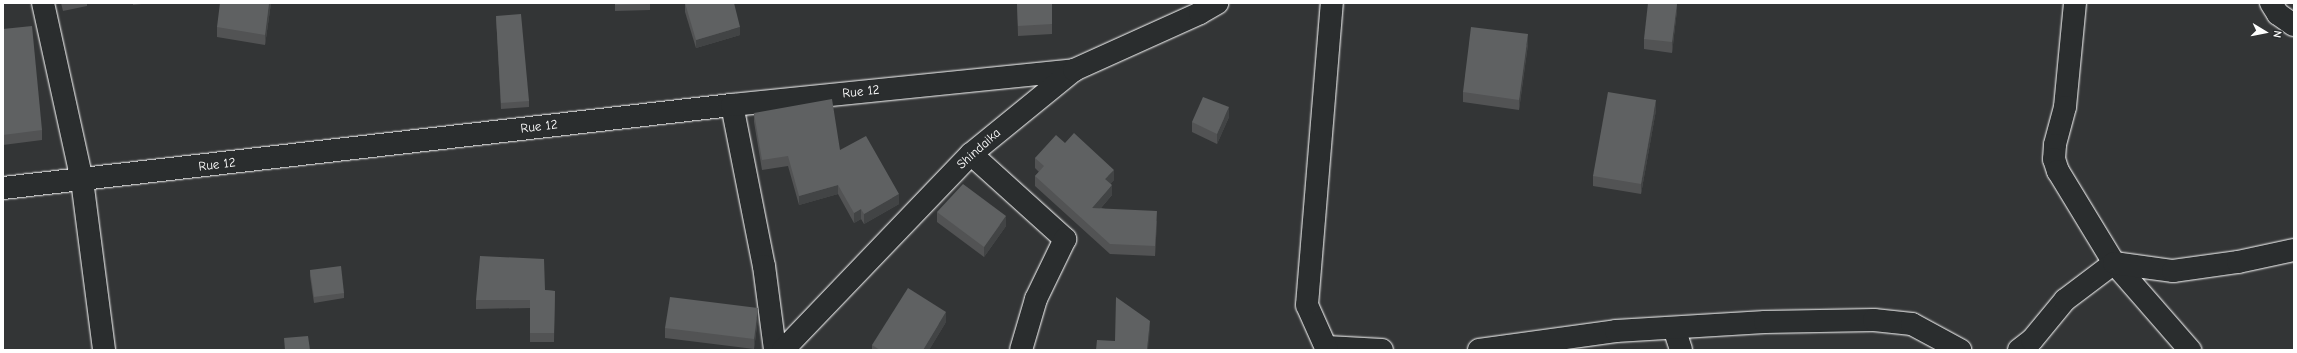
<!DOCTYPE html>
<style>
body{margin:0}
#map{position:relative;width:2297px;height:353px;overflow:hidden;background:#333536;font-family:"Comic Neue",sans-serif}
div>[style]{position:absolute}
.roads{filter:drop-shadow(0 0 1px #fff) drop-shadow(0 0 1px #fff)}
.minor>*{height:22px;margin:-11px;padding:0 11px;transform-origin:11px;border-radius:11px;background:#2a2d2e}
.wall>*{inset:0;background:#525354}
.shaded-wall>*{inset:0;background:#424445}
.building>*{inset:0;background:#5f6162}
span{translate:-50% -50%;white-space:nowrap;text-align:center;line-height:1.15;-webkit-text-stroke:3px #2a2d2e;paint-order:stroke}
.street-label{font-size:13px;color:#fff}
.frame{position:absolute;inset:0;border:4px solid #fff;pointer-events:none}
.north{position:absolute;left:2245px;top:12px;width:40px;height:40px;-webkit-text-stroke:3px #2a2d2e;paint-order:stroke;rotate:100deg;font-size:11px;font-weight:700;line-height:16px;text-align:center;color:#fff}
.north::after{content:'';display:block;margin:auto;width:14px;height:18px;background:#fff;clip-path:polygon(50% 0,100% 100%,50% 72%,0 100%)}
</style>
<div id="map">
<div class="roads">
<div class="minor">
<div style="left:43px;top:3px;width:181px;rotate:77.6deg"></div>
<div style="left:82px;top:180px;width:171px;rotate:82.6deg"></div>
<div style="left:2075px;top:3px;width:104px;rotate:95.5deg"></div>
<div style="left:2065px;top:107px;width:39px;rotate:105deg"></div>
<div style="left:2055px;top:145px;width:14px;rotate:94deg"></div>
<div style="left:2054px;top:159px;width:13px;rotate:72deg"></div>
<div style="left:2058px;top:171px;width:108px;rotate:58.7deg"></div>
<div style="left:2114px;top:263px;width:116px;rotate:48.9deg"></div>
<div style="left:2271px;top:3px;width:13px;rotate:58deg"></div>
<div style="left:2278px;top:14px;width:19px;rotate:35deg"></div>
<div style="left:732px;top:105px;width:164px;rotate:78.8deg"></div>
<div style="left:764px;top:266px;width:85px;rotate:82.5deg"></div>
<div style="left:971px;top:154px;width:127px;rotate:42.1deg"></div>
<div style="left:1065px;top:239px;width:67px;rotate:115.8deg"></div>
<div style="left:1036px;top:299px;width:53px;rotate:106.4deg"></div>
<div style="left:3px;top:188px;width:734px;rotate:-6.5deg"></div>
<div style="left:732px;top:105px;width:344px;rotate:-5.8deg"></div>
<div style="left:1674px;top:328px;width:23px;rotate:72deg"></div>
<div style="left:1327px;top:347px;width:55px;rotate:3.1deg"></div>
<div style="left:783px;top:350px;width:272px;rotate:-46.2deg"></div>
<div style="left:971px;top:154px;width:133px;rotate:-39.2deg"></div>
<div style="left:1074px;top:70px;width:138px;rotate:-24.3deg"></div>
<div style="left:1200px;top:13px;width:20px;rotate:-30deg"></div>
<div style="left:1327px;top:350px;width:49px;rotate:-114deg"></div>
<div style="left:1307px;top:305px;width:303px;rotate:-85.3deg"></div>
<div style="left:1479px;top:350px;width:138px;rotate:-7.9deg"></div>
<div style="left:1616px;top:331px;width:149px;rotate:-3.5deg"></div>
<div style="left:1765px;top:322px;width:109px;rotate:-1.1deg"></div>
<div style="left:1874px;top:320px;width:38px;rotate:6deg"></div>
<div style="left:1912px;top:324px;width:55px;rotate:28.4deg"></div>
<div style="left:2019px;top:350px;width:16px;rotate:-38deg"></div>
<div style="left:2032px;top:340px;width:52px;rotate:-50.5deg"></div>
<div style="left:2065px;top:300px;width:61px;rotate:-37.1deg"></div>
<div style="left:2114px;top:263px;width:60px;rotate:7.7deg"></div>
<div style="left:2173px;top:271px;width:66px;rotate:-7.9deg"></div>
<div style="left:2238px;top:262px;width:57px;rotate:-12.1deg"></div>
</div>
</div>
<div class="wall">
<div style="clip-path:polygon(61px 3px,87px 3px,87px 6px,63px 11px)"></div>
<div style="clip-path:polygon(133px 3px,150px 3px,133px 5px)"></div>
<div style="clip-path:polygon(271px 3px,265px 45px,217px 37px,217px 27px)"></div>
<div style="clip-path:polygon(615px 3px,650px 3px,650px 10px,615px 11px)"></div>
<div style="clip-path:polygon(685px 3px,740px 35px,696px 48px,685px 12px)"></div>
<div style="clip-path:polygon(1017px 3px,1052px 3px,1052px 34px,1018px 36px)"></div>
<div style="clip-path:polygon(1677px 3px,1677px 10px,1672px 53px,1644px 49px,1644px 39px)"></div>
<div style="clip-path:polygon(496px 16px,529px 101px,529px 107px,501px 109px)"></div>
<div style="clip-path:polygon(3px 29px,42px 130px,42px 140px,3px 145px)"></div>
<div style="clip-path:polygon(1528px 44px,1519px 110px,1463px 102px,1463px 92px)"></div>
<div style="clip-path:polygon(1656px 110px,1641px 194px,1593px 186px,1593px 176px)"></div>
<div style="clip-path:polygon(754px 113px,840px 150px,899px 204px,864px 224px,861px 219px,854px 223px,838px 194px,799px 205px,788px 166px,762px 170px,754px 122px)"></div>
<div style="clip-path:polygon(1229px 117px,1217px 144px,1192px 132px,1192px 122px)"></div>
<div style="clip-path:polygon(1065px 143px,1114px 180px,1110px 184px,1112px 195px,1101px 208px,1157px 221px,1155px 256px,1110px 254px,1035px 186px,1035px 176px,1039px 172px,1035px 168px,1035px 158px)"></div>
<div style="clip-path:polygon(937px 212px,1006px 226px,984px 257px,937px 222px)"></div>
<div style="clip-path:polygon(310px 270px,344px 293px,344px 298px,314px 303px,310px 276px)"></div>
<div style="clip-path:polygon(545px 290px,555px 291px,554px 342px,530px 342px,530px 308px,476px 309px,476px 300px)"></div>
<div style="clip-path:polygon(758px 318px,754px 349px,665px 338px,665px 328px)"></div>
<div style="clip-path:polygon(946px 322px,929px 350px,872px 350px,872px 345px)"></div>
</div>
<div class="shaded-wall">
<div style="clip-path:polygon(269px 3px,271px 3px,265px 45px,265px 35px)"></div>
<div style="clip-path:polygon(1677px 3px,1677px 10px,1672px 53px,1672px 42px)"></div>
<div style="clip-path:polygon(740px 27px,740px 35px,696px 48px,696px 40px)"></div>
<div style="clip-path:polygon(1528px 34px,1528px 44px,1519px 110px,1519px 100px)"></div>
<div style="clip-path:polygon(1656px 100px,1656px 110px,1641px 194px,1641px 184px)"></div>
<div style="clip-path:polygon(1229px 107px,1229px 117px,1217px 144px,1217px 134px)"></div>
<div style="clip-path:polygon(1114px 170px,1114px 180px,1105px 189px,1105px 179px)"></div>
<div style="clip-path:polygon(838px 185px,838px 194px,799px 205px,799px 196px)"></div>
<div style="clip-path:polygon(1112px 185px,1112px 195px,1092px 218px,1092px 208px)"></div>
<div style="clip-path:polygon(899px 194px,899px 204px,864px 224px,864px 214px)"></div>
<div style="clip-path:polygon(861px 209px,861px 219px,854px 223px,854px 213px)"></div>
<div style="clip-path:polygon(1157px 211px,1157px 221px,1155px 256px,1155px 246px)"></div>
<div style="clip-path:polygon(1006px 216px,1006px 226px,984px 257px,984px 247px)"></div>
<div style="clip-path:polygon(758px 308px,758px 318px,754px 349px,754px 339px)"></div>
<div style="clip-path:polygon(946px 312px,946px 322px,929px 350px,923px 350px)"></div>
<div style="clip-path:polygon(1150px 321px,1150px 330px,1148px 350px,1147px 350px)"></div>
</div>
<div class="building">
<div style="clip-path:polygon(220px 3px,269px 3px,265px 35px,217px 27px)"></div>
<div style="clip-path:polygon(615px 3px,650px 3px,650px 4px,615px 5px)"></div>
<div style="clip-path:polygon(685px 3px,734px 3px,740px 27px,696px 40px)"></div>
<div style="clip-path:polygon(1017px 3px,1052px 3px,1052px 24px,1018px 26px)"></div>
<div style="clip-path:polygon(1648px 3px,1677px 3px,1672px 42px,1644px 39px)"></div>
<div style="clip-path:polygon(521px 14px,529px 101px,501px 103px,496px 16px)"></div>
<div style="clip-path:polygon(32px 26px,42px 130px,3px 135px,3px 29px)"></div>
<div style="clip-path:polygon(1471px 27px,1528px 34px,1519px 100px,1463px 92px)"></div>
<div style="clip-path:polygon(1608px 92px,1656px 100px,1641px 184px,1593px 176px)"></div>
<div style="clip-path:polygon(1203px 97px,1229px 107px,1217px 134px,1192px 122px)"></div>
<div style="clip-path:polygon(832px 99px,840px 150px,866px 136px,899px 194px,864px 214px,861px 209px,854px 213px,838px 185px,799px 196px,788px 156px,762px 160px,754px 113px)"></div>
<div style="clip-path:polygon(1074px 133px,1114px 170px,1105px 179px,1112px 185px,1092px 208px,1157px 211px,1155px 246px,1110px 244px,1035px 176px,1044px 166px,1035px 158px,1056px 135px,1065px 143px)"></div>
<div style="clip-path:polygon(963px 184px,1006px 216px,984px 247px,937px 212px)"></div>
<div style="clip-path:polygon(480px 256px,544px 259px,545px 290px,555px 291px,554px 333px,530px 333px,530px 300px,476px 300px)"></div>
<div style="clip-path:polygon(341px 266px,344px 293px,314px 297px,310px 270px)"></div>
<div style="clip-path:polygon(908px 288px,946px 312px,923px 350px,880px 350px,872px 345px)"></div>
<div style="clip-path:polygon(670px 297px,758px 308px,754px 339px,665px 328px)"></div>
<div style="clip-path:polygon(1116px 297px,1150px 321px,1147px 350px,1096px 350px,1097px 340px,1115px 341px)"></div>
<div style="clip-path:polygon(308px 336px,310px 350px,285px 350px,284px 338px)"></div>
</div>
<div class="street-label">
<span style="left:861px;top:92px;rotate:-6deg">Rue 12</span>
<span style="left:539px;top:127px;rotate:-7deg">Rue 12</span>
<span style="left:979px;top:149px;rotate:-42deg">Shindaika</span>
<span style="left:217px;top:165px;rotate:-7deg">Rue 12</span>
</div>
<div class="frame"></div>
<div class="north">N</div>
</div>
